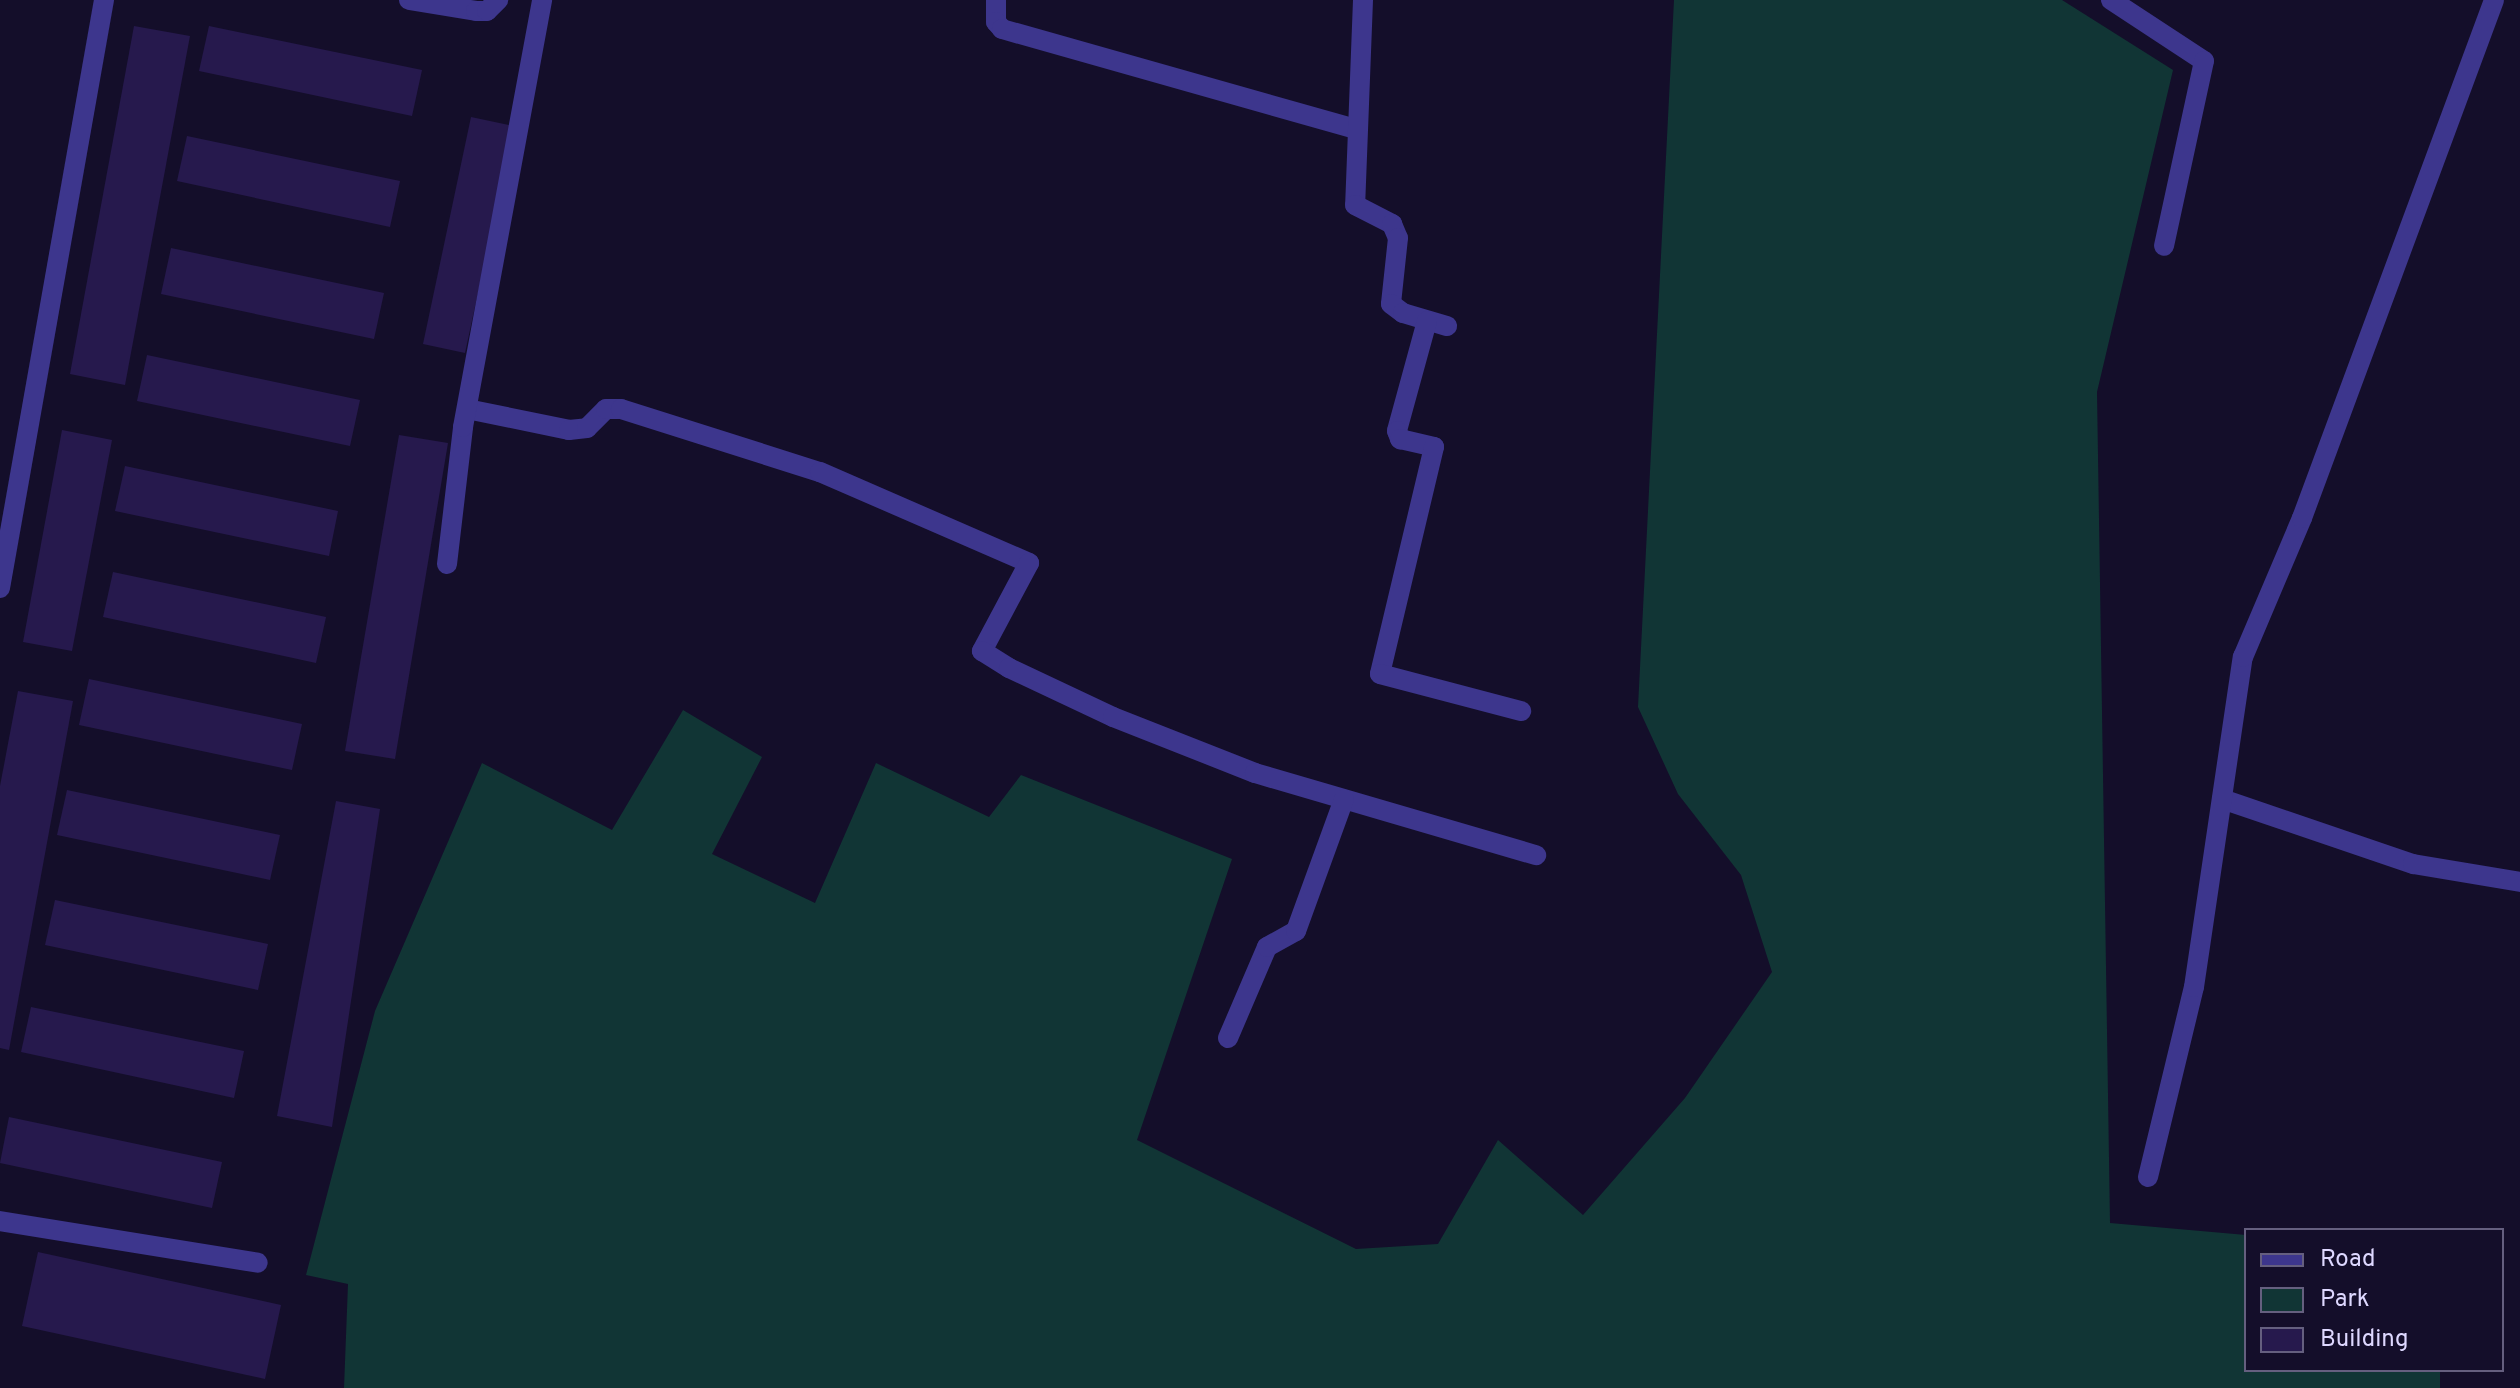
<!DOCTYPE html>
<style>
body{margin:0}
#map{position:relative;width:2520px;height:1388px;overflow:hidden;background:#140e2a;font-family:Overpass,sans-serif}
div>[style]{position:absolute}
.green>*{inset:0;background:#113535}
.building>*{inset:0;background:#26194d}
.minor>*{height:20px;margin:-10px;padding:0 10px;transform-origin:10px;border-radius:10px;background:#3d368d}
span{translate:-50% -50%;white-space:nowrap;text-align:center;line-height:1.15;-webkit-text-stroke:8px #140e2a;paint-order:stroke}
.legend{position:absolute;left:2244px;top:1228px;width:260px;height:144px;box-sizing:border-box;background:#140e2a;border:2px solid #655f7f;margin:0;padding:10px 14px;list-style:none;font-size:24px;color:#ded8ff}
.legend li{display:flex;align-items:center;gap:16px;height:40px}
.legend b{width:40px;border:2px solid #655f7f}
</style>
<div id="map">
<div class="green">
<div style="clip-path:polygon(1674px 0,2062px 0,2173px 70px,2097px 392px,2110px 1223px,2246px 1235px,2246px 1370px,2440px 1370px,2440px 1388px,344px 1388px,348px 1284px,306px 1275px,375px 1011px,482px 763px,612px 830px,683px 710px,762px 757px,712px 854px,815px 903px,876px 763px,989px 817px,1021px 775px,1232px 859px,1137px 1140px,1356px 1249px,1438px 1244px,1498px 1140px,1583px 1215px,1685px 1098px,1772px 972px,1741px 875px,1678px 794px,1638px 707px)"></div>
</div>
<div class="building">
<div style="clip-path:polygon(134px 26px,190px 36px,125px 385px,70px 374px)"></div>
<div style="clip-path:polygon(209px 26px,422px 70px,412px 116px,199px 71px)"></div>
<div style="clip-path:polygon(471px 117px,514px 126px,465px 353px,423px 344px)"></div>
<div style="clip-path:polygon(187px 136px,400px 181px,390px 227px,177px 181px)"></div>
<div style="clip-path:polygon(171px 248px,384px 293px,374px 339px,161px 294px)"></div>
<div style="clip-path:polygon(147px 355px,360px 400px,350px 446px,137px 401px)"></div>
<div style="clip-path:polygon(62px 430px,112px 440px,72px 651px,23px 642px)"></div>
<div style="clip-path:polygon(399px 435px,448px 443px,395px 759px,345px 751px)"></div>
<div style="clip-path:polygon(125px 466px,338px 511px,329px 556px,115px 511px)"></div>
<div style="clip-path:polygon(113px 572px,326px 617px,316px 663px,103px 617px)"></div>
<div style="clip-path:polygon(89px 679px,302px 724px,292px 770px,79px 725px)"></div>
<div style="clip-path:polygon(18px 691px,73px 701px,9px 1050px,0 1048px,0 786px)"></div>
<div style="clip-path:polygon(67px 790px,280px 835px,270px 880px,57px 835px)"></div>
<div style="clip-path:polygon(336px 801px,380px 809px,332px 1127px,277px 1116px)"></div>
<div style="clip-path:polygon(55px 900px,268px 944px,258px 990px,45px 945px)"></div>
<div style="clip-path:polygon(31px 1007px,244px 1051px,234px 1098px,21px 1052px)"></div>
<div style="clip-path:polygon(9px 1117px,222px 1162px,212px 1208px,0 1163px)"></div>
<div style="clip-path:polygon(38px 1252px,281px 1305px,265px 1379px,22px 1326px)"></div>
</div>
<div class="minor">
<div style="left:409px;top:0;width:68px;rotate:9.3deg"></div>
<div style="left:476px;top:11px;width:11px"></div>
<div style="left:487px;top:11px;width:16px;rotate:-45deg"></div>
<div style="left:996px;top:0;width:22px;rotate:90deg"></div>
<div style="left:996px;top:22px;width:9px;rotate:49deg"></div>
<div style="left:1002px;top:29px;width:368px;rotate:15.8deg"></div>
<div style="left:1363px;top:0;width:205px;rotate:92.2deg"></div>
<div style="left:1355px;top:205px;width:42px;rotate:27.2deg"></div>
<div style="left:1392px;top:224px;width:15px;rotate:67deg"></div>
<div style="left:1398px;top:238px;width:66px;rotate:96.1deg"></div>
<div style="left:1391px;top:304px;width:15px;rotate:37deg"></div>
<div style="left:1403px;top:313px;width:46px;rotate:16.5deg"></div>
<div style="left:2111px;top:0;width:111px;rotate:33.3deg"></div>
<div style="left:2204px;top:61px;width:189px;rotate:102.2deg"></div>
<div style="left:1427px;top:321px;width:114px;rotate:105.3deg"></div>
<div style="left:1397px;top:431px;width:9px;rotate:69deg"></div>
<div style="left:1400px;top:439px;width:35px;rotate:13deg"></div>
<div style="left:1434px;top:447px;width:233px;rotate:103.4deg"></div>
<div style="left:1380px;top:674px;width:146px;rotate:14.7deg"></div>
<div style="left:467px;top:409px;width:104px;rotate:11.6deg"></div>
<div style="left:569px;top:430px;width:18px;rotate:-6deg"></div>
<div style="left:587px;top:428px;width:27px;rotate:-45deg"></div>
<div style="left:606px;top:409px;width:15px"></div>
<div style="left:621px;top:409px;width:209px;rotate:17.6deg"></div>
<div style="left:820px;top:472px;width:228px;rotate:23.5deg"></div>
<div style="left:1029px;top:563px;width:100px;rotate:118.1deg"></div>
<div style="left:982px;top:651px;width:32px;rotate:32deg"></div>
<div style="left:1009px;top:668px;width:115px;rotate:25.2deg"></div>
<div style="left:1113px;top:717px;width:153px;rotate:21.5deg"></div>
<div style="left:1255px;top:773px;width:293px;rotate:16.3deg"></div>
<div style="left:447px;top:564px;width:138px;rotate:-83.3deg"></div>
<div style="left:463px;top:427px;width:434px;rotate:-79.5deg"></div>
<div style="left:0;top:588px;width:597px;rotate:-79.97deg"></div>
<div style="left:2222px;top:799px;width:202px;rotate:18.8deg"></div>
<div style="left:2413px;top:864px;width:109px;rotate:9.5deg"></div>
<div style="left:1228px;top:1038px;width:99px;rotate:-66.8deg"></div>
<div style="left:1267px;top:947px;width:33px;rotate:-29deg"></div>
<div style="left:1296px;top:931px;width:140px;rotate:-70deg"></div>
<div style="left:2148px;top:1177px;width:195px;rotate:-76.4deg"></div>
<div style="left:2194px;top:987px;width:334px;rotate:-81.6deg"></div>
<div style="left:2243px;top:657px;width:151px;rotate:-67deg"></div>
<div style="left:2302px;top:518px;width:552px;rotate:-69.66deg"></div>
<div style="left:0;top:1221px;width:261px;rotate:9.2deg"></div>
</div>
<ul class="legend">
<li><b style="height:10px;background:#3d368d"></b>Road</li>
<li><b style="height:22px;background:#113535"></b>Park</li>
<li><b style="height:22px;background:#26194d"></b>Building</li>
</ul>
</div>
